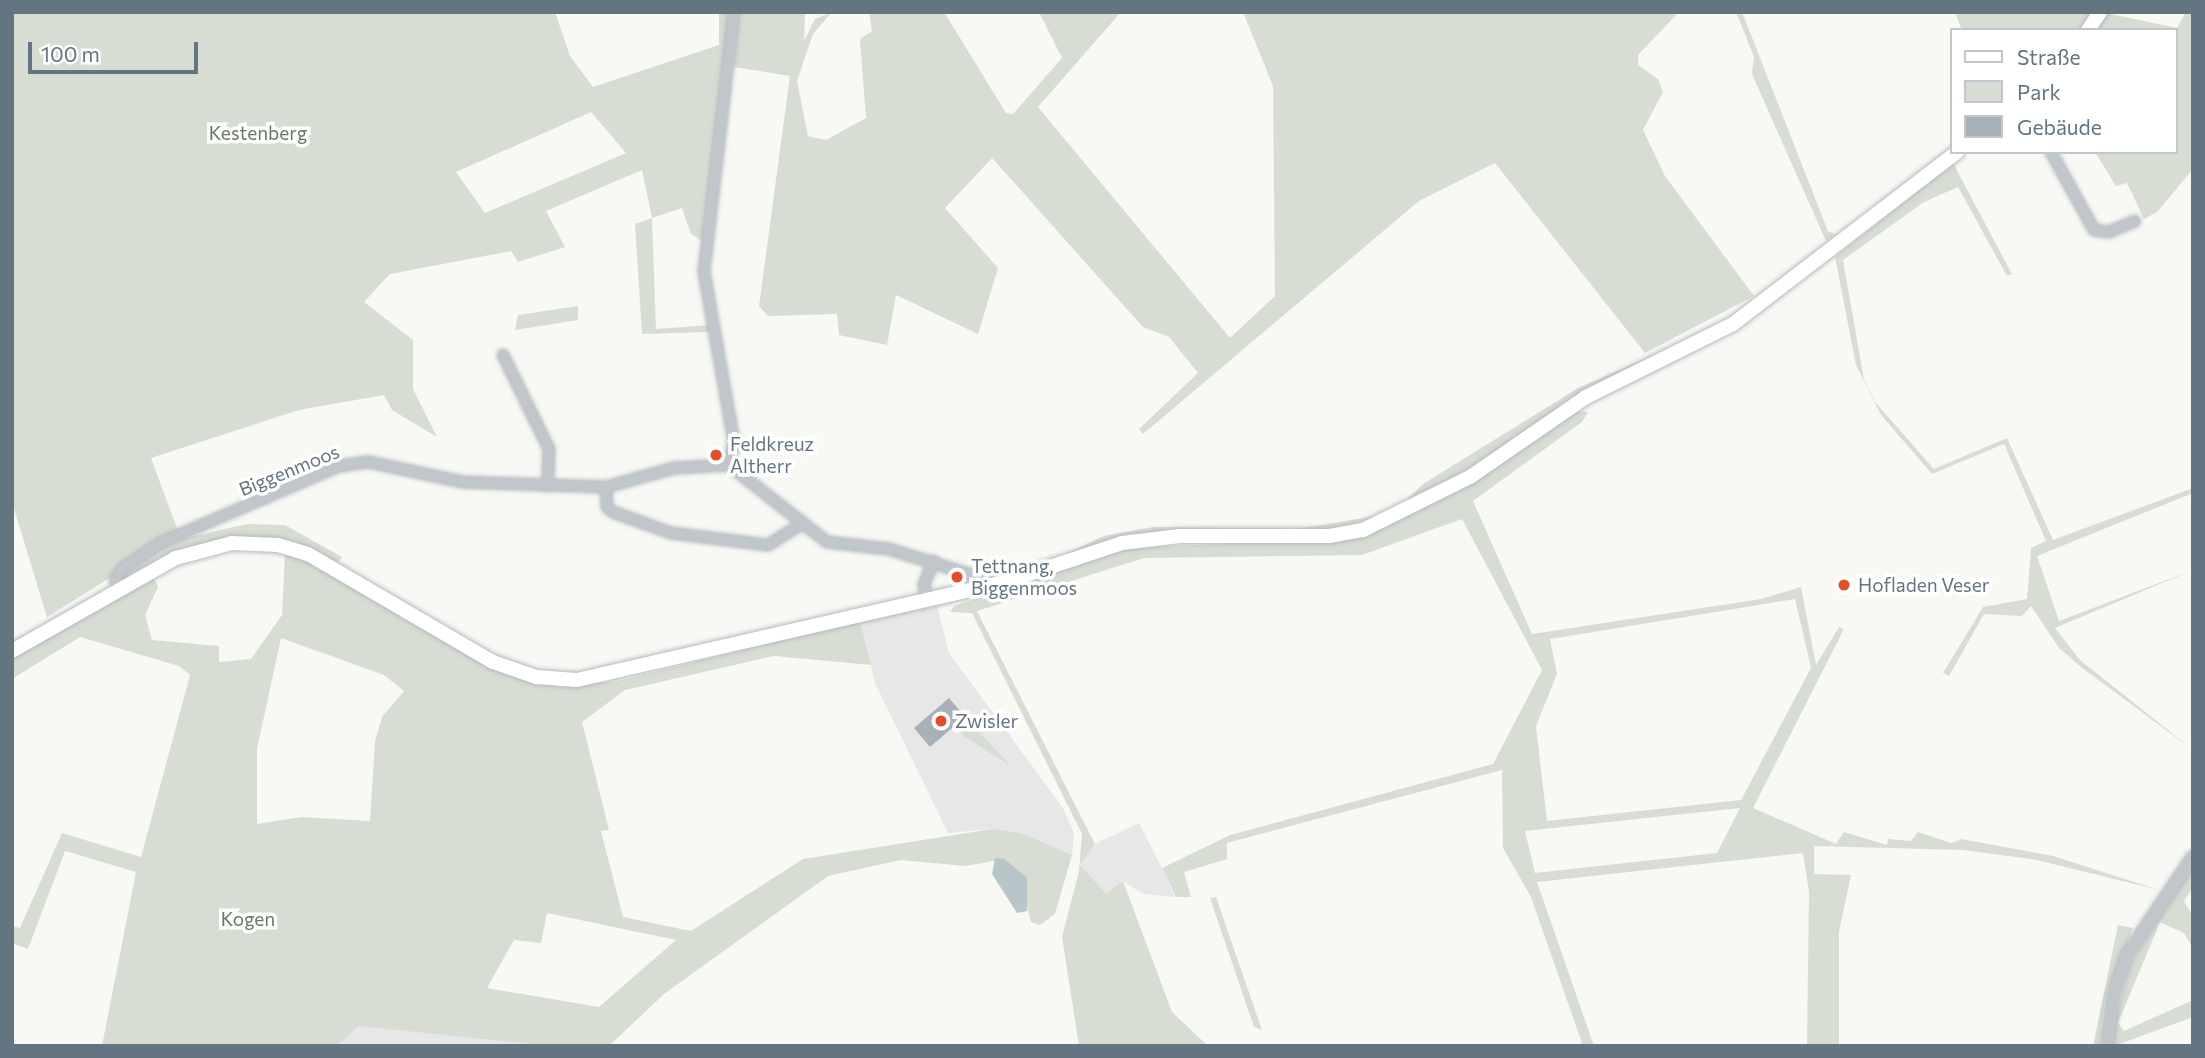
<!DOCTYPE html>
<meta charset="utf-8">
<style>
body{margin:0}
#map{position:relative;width:2205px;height:1058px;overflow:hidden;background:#f8f8f5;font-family:Commissioner,sans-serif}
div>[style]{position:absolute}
.built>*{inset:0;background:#e6e7e6}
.green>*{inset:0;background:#d8ddd4}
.water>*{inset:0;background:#b8c5c9}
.building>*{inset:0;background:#a8b1b7}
.roads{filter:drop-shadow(0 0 2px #b4babe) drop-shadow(0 0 2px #b4babe)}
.minor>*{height:10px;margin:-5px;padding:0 5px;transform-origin:5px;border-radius:5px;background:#c1c6ca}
.tertiary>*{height:12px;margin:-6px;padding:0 6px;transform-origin:6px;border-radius:6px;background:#c1c6ca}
.secondary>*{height:14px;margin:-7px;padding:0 7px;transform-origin:7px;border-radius:7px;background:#fff}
.dots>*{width:19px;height:19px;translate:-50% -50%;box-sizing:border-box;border:4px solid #fff;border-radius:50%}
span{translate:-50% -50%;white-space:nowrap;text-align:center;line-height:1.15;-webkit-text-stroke:7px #fff;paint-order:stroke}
.park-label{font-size:19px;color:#667962}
.poi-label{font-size:19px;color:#637581}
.left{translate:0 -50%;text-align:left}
.street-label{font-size:19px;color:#637581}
.frame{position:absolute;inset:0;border:14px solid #637581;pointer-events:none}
.legend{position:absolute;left:1950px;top:28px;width:228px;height:126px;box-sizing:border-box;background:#fff;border:2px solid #c1c8cd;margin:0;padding:9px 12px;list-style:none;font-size:21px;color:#637581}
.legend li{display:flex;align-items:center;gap:14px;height:35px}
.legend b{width:35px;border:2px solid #c1c8cd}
.scale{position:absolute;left:28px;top:42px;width:170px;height:32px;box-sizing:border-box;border:4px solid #637581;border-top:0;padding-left:9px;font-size:21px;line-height:24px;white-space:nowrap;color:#637581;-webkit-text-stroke:5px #fff;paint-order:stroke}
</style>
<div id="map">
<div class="built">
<div style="clip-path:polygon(936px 601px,949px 653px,1063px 808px,1074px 833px,1072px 855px,1021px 833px,992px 829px,948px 833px,875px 683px,860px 621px)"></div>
<div style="clip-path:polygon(1139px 823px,1162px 868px,1175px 897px,1144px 894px,1123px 881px,1106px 893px,1080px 865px,1095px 844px)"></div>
<div style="clip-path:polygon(359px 1026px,549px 1042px,551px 1046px,337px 1046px)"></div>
</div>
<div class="green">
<div style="clip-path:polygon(evenodd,12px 12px,555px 12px,570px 56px,593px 87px,719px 45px,719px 12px,731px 12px,704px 242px,691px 234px,682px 208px,652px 218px,656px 329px,709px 325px,710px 332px,642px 334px,635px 224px,652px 218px,642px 170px,546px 211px,565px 247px,518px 262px,511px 251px,390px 274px,364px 302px,413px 340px,413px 389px,437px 437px,392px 410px,384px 395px,299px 410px,151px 458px,178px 531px,149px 545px,113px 576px,47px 617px,12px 502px,12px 12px,591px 112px,626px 153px,485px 213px,456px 172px,591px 112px)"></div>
<div style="clip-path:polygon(736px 12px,805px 12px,804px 41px,815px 19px,832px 12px,813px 34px,797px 81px,808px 136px,826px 140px,866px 118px,860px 39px,872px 31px,869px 12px,944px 12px,1006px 113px,1013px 114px,1062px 58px,1039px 12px,1121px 12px,1038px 107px,1230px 338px,1275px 296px,1273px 86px,1243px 12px,1679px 12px,1638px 55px,1638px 65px,1658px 79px,1663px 92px,1643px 130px,1665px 176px,1754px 296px,1645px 353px,1495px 163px,1419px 201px,1143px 434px,1139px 429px,1198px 373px,1169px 337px,1143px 327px,992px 158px,945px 208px,998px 268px,978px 334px,896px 295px,887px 345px,839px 335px,837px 314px,768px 316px,759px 306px,790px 76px,734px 67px)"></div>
<div style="clip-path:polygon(1736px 12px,1742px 12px,1828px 231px,1835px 234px,1826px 241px,1752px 74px,1754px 57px)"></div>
<div style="clip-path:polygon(1955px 12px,2093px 12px,2082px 30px,1962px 30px)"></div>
<div style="clip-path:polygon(2186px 12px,2193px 12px,2193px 169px,2157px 212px,2144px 219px,2127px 183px,2116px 186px,2095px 152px,2175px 152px,2175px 30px,2095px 30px,2106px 13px,2177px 28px)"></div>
<div style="clip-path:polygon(1953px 163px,2012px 274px,2007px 276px,1958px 187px,1924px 202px,1843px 260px,1864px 380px,1875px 402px,1934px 469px,2007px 438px,2053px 540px,2193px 488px,2193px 493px,2037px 556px,2059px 621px,2193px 570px,2055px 628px,2080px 660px,2193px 750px,2081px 667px,2059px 648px,2031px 606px,2022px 616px,1984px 614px,1949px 676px,1943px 673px,1983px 607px,2027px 599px,2031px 548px,2046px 541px,2004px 444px,1932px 474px,1881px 415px,1856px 365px,1835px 257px)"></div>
<div style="clip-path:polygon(578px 306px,578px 320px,515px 330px,518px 315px)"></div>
<div style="clip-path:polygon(1669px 348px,1464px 476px,1396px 510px,1423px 484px,1578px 388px)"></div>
<div style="clip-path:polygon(evenodd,1574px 411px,1588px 412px,1582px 422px,1473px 501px,1532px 634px,1761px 599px,1801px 587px,1816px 665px,1839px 627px,1844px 629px,1753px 808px,1836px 844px,1844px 832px,1887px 845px,1888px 839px,1911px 841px,1918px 832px,1951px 843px,1962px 839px,2053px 856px,2159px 890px,2037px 860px,1963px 850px,1814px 846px,1814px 874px,1851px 875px,1839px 932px,1839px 1046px,1807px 1046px,1809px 892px,1803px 853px,1537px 882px,1594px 1046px,1583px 1046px,1531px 897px,1503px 848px,1502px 770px,1227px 843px,1227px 859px,1184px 872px,1191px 897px,1176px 897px,1162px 868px,1230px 835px,1493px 764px,1542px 670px,1462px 519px,1362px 555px,1144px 558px,977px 611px,1095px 844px,1080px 865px,1106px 893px,1123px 881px,1172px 1012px,1208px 1046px,1079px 1046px,1062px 937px,1079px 871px,1082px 834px,972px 613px,950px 612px,954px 606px,1130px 548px,1358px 538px,1457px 491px,1574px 411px,1795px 599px,1811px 668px,1741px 800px,1547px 821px,1536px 726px,1557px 674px,1550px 639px,1795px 599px,1574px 411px,1740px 808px,1717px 853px,1535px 873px,1525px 831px,1740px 808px)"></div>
<div style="clip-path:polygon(1382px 515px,1327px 532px,1225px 532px,1066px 554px,1104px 536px,1154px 527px,1297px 529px)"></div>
<div style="clip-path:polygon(247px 524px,285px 525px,342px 557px,338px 563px,310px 549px,233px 538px,197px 546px,125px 581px,121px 577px,145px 556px,180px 539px)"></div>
<div style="clip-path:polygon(evenodd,285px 553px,320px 566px,503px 673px,560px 687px,618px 681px,860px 621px,871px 665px,774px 656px,625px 690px,582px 722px,609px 830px,601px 831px,623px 917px,691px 931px,803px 859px,992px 829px,1021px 833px,1072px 855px,1055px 914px,1040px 925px,1031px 922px,1018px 872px,1005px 859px,965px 866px,901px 860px,828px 876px,664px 994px,609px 1046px,551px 1046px,359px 1026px,337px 1046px,102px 1046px,136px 872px,65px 851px,28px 949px,12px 943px,12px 926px,20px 928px,62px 833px,141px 857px,190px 675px,179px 666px,80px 637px,12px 679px,12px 658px,153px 577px,158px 587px,145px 615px,152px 640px,219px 646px,219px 662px,251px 659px,282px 615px,285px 553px,281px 638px,384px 675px,404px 691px,382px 717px,375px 741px,370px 821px,301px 817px,257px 824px,257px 749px,281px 638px,285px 553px,547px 913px,676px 940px,599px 1007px,487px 988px,514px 940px,541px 943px,547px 913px)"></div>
<div style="clip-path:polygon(965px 717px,1011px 766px,965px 737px,955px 725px)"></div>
<div style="clip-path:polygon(2193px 865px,2193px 887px,2184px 901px,2193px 917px,2193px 948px,2184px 933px,2160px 922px,2118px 1023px,2124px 1031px,2193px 1000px,2193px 1017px,2114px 1046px,2114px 1023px,2132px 961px)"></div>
<div style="clip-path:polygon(1216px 897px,1262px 1030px,1254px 1027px,1210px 898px)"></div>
<div style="clip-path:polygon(2118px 925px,2133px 928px,2105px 998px,2099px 1046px,2093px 1046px)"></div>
</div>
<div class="water">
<div style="clip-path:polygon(995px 858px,1005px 859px,1027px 878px,1027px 911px,1017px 913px,992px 874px)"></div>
</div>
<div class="building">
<div style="clip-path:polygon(949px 698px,965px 717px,930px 747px,914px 728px)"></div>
</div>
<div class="roads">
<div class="minor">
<div style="left:2051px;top:152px;width:89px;rotate:61.1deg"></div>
<div style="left:2094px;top:230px;width:15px;rotate:8deg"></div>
<div style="left:2109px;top:232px;width:28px;rotate:-23deg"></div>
<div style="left:503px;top:355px;width:105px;rotate:63.9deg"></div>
<div style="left:549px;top:449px;width:37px;rotate:92deg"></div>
<div style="left:729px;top:465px;width:24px;rotate:-78deg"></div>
<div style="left:734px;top:442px;width:174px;rotate:-100deg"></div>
<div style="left:704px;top:271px;width:261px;rotate:-83.4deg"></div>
<div style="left:606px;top:487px;width:20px;rotate:87deg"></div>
<div style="left:607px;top:507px;width:8px;rotate:40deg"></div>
<div style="left:613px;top:512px;width:62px;rotate:19.9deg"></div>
<div style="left:671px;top:533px;width:98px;rotate:7.1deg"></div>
<div style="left:768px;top:545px;width:39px;rotate:-32deg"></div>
<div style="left:121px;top:588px;width:10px;rotate:-127deg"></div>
<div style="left:115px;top:580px;width:13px;rotate:-58deg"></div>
<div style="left:122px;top:569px;width:46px;rotate:-34.4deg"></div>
<div style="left:160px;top:543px;width:195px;rotate:-23.3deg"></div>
<div style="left:339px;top:466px;width:30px;rotate:-8deg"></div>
<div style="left:369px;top:462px;width:95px;rotate:12.1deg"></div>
<div style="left:462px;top:482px;width:144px;rotate:2deg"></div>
<div style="left:606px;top:487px;width:71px;rotate:-15.6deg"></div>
<div style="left:674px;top:468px;width:55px;rotate:-3.1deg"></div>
<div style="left:729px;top:465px;width:125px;rotate:38.2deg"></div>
<div style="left:827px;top:542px;width:62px;rotate:6.4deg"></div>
<div style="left:889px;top:549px;width:101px;rotate:17.4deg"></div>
<div style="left:985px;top:579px;width:8px;rotate:50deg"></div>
<div style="left:927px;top:600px;width:16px;rotate:-101deg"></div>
<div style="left:924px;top:584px;width:25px;rotate:-67deg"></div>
</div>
<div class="tertiary">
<div style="left:2107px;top:1046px;width:48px;rotate:-82.9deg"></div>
<div style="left:2113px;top:998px;width:45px;rotate:-72deg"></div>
<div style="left:2127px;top:955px;width:118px;rotate:-56deg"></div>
</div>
<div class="secondary">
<div style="left:2088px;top:30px;width:22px;rotate:-56deg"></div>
<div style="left:12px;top:651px;width:189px;rotate:-29.6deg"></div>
<div style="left:176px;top:558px;width:58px;rotate:-15deg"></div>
<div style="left:232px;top:543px;width:46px;rotate:2.5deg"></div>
<div style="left:278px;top:545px;width:31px;rotate:17deg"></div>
<div style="left:308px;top:554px;width:214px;rotate:30.3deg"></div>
<div style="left:493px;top:662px;width:46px;rotate:19.2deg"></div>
<div style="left:536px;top:677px;width:41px;rotate:4.2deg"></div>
<div style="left:577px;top:680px;width:442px;rotate:-12.9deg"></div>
<div style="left:1008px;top:581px;width:120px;rotate:-18.4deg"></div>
<div style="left:1122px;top:543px;width:58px;rotate:-6.9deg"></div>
<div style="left:1180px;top:536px;width:149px"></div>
<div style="left:1329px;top:536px;width:35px;rotate:-10deg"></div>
<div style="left:1363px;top:530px;width:119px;rotate:-26.4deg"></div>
<div style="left:1470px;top:477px;width:141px;rotate:-34.6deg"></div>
<div style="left:1586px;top:397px;width:164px;rotate:-26.4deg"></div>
<div style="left:1733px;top:324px;width:282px;rotate:-37.5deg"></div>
</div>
</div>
<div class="dots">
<div style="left:716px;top:455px;background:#e64c27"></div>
<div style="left:957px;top:577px;background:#e64c27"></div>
<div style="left:1844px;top:585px;background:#e64c27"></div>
<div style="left:941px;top:721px;background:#e64c27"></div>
</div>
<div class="park-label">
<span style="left:258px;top:133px">Kestenberg</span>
<span style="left:248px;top:919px">Kogen</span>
</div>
<div class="poi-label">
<span class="left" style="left:730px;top:455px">Feldkreuz<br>Altherr</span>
<span class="left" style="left:971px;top:577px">Tettnang,<br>Biggenmoos</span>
<span class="left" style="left:1858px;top:585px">Hofladen Veser</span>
<span class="left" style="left:955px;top:721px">Zwisler</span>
</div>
<div class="street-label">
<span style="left:289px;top:470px;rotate:-22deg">Biggenmoos</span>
</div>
<div class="frame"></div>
<ul class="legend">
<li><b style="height:9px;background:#fff"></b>Straße</li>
<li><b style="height:19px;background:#d8ddd4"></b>Park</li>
<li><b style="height:19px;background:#a8b1b7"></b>Gebäude</li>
</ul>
<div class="scale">100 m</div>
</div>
